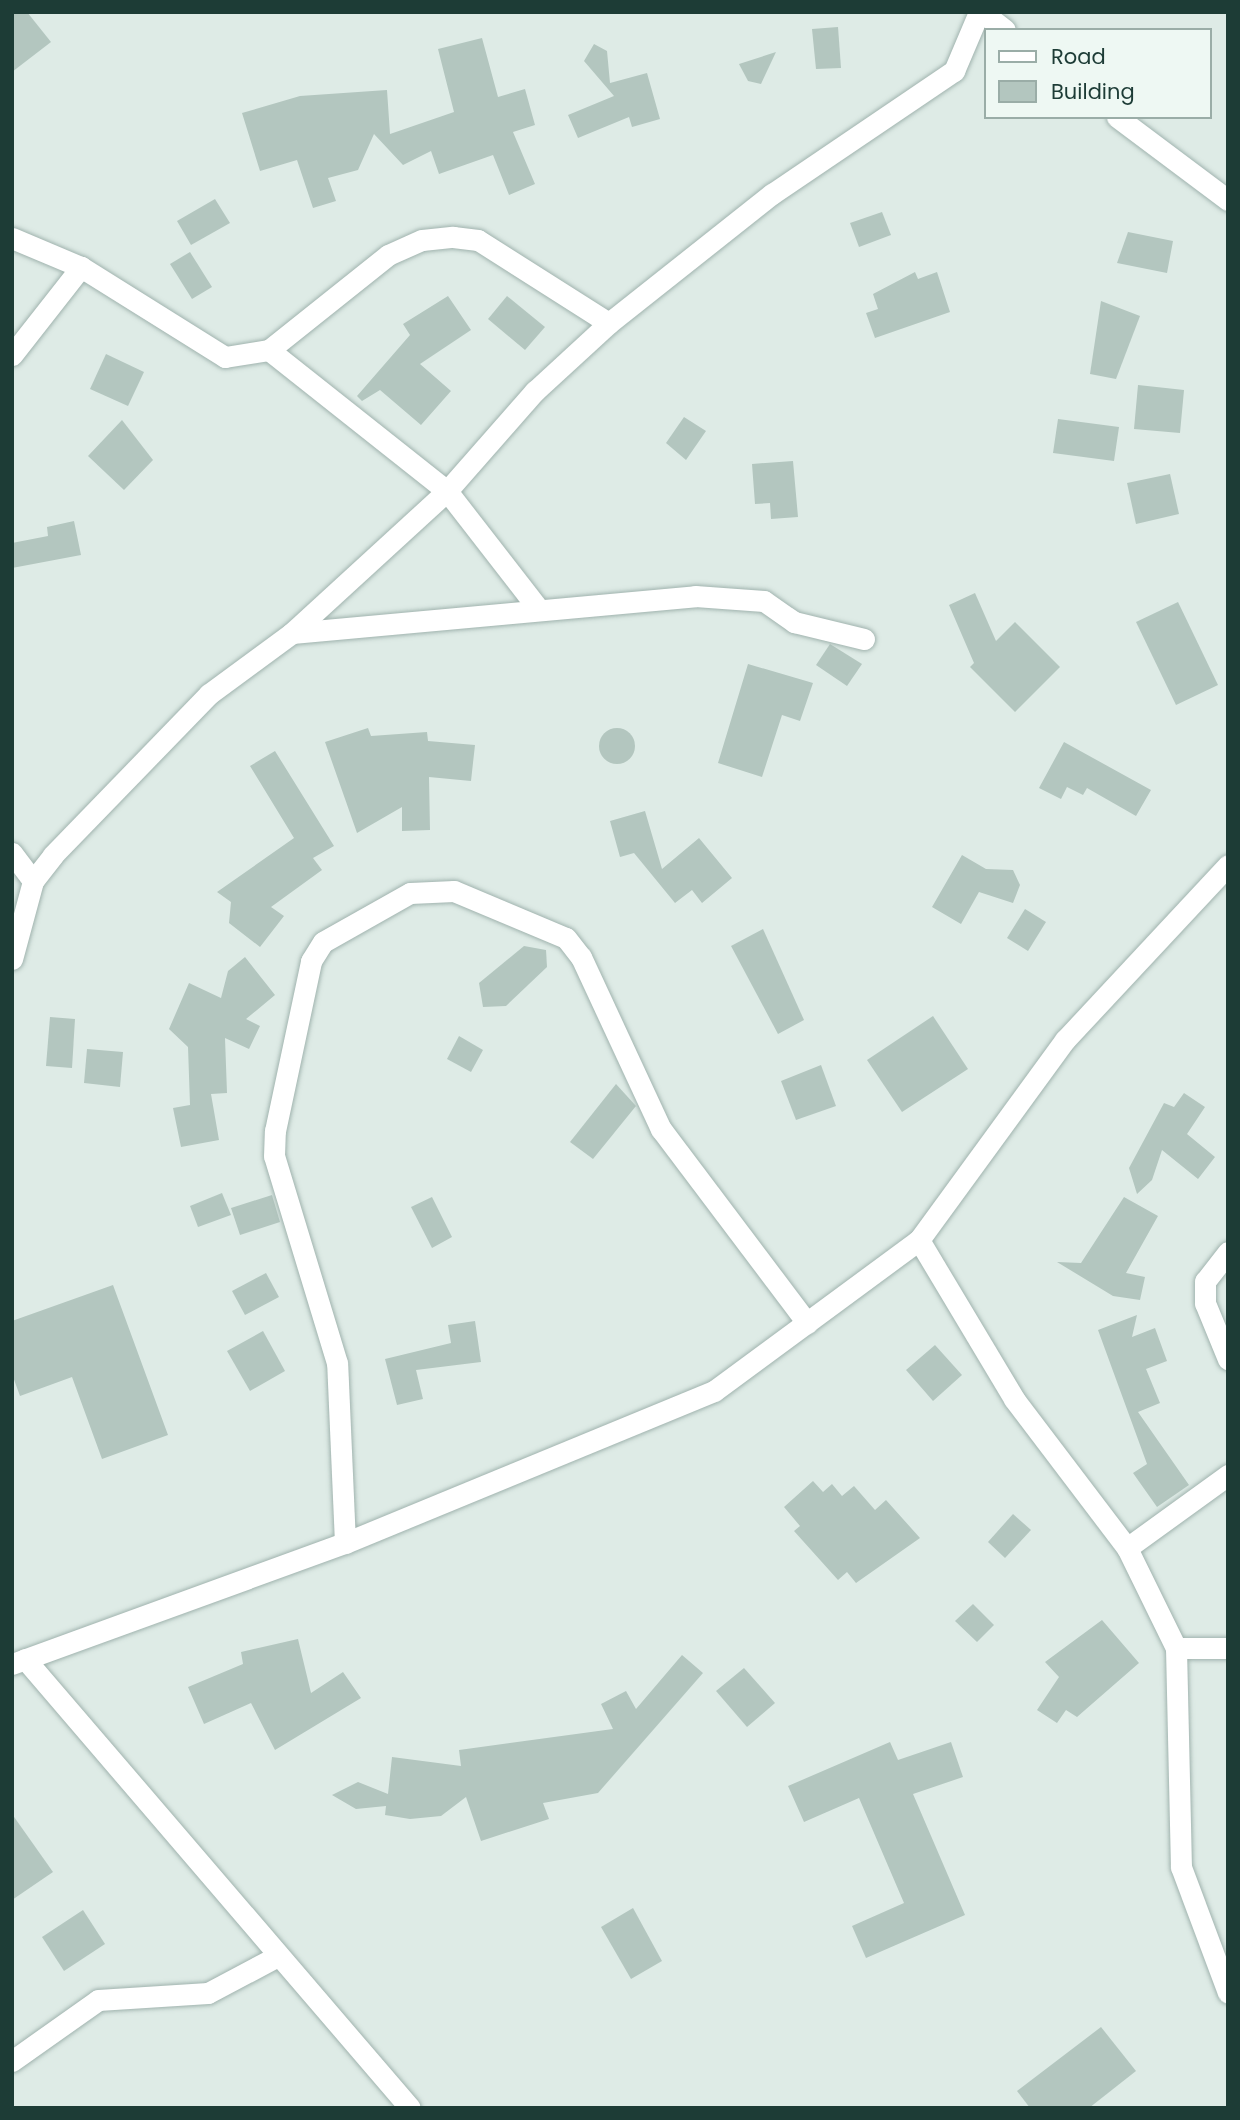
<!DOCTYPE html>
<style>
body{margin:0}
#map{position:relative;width:1240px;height:2120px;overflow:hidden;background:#deebe6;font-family:Poppins,sans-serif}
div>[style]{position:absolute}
.building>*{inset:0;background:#b3c6bf}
.round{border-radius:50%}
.roads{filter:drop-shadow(0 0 2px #a0b3ae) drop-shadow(0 0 2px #a0b3ae)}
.street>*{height:21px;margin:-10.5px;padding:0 10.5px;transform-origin:10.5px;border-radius:10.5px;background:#fff}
.secondary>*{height:21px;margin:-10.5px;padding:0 10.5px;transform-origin:10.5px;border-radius:10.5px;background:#fff}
span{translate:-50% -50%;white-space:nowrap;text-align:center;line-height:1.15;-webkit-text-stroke:5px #eef8f3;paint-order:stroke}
.frame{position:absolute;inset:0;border:14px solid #1d3c36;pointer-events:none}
.legend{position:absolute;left:984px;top:28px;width:228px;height:91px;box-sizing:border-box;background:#eef8f3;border:2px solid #9aada7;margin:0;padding:9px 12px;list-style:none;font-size:21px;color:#1d3c36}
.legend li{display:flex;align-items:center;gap:14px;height:35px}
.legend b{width:35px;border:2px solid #9aada7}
</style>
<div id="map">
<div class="building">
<div style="clip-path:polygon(12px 12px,27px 12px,51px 42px,12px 72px)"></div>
<div style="clip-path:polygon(838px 27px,841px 68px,816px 69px,812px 29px)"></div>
<div style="clip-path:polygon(482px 38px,498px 97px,525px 89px,535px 125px,513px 132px,535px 184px,509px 195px,493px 155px,439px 174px,431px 151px,403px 165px,374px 134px,358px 170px,328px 178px,336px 201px,313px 208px,297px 160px,260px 171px,242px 113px,300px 96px,387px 90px,390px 134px,454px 112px,438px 49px)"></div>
<div style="clip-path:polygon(594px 44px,607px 51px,610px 83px,647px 73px,660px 119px,632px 127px,629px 117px,578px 138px,568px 115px,614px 96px,584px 61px)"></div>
<div style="clip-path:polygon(776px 52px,761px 84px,748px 81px,739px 64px)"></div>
<div style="clip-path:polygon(215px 199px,230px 223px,191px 245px,177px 221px)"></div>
<div style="clip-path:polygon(882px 212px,891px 235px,859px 247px,850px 223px)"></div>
<div style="clip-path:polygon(1128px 232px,1173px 241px,1167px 273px,1117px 263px)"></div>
<div style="clip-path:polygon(190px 252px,212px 287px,192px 299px,170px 264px)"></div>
<div style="clip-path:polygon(915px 272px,918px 279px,937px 272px,950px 312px,875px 338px,866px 313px,878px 309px,873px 294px)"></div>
<div style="clip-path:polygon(448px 296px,471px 330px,420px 364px,451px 391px,421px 425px,380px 390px,362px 401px,357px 396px,410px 335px,403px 324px)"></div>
<div style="clip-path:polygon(507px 296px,545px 327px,525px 350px,488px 319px)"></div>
<div style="clip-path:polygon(1101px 301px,1140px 316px,1116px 379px,1090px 374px)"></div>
<div style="clip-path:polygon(106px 354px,144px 372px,128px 406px,90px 389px)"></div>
<div style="clip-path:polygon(1138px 385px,1184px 390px,1180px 433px,1134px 429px)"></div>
<div style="clip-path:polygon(684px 417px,706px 431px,686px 460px,666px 443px)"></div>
<div style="clip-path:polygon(1058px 419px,1119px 427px,1114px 461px,1053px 453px)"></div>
<div style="clip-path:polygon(122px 420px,153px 460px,124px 490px,88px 456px)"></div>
<div style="clip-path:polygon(793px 461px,798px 517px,771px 519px,770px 503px,755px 504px,752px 464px)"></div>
<div style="clip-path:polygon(1170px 474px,1179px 514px,1136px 524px,1127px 483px)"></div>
<div style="clip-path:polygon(74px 521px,81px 555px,12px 568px,12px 543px,48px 536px,47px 527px)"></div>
<div style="clip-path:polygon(975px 593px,996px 641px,1015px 622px,1060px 667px,1015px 712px,970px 667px,974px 663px,949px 605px)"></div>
<div style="clip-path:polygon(1178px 602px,1218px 685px,1176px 705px,1136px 622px)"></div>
<div style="clip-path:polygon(830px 644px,862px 664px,847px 686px,816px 665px)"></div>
<div style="clip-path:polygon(748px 664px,813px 683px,800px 721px,782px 715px,762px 777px,718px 763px)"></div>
<div class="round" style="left:599px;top:728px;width:36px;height:36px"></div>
<div style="clip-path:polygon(368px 728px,371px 736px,427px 732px,428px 741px,475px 745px,471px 781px,429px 777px,430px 830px,402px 831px,402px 807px,357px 833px,325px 742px)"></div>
<div style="clip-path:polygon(1064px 742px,1151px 790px,1136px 816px,1087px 788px,1083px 795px,1067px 787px,1061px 799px,1039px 788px)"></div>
<div style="clip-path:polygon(275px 751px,334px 846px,313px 858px,322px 870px,271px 907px,284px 916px,260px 947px,229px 923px,231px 902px,217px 892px,294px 838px,250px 766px)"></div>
<div style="clip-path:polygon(645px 811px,662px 869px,699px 838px,732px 878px,702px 903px,692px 890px,675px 903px,634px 853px,620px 857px,610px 821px)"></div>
<div style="clip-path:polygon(962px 855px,986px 869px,1013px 870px,1020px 885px,1013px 903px,979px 892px,961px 924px,932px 907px)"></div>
<div style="clip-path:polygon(1025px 909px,1046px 922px,1028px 951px,1007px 938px)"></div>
<div style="clip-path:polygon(763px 929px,804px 1020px,778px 1034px,731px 946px)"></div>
<div style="clip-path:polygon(524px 946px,546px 950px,547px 967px,506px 1006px,483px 1007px,479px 983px)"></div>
<div style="clip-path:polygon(245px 957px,275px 995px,246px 1019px,260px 1026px,249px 1049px,225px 1038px,227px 1093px,211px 1094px,219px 1140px,181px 1147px,173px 1108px,190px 1105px,188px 1047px,169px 1029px,189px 983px,221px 998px,228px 971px)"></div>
<div style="clip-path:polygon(933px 1016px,968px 1069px,902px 1112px,867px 1060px)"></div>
<div style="clip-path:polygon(50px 1017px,75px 1019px,72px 1068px,46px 1066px)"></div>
<div style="clip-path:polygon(459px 1036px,483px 1050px,471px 1072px,447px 1059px)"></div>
<div style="clip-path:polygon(87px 1049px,123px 1052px,120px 1087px,84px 1083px)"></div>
<div style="clip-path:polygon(821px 1065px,836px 1106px,796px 1120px,781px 1081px)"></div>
<div style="clip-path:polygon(616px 1084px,636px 1106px,593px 1159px,570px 1142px)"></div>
<div style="clip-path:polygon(1184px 1093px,1205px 1107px,1187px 1134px,1215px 1157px,1198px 1179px,1162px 1150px,1152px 1180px,1137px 1194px,1129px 1168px,1164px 1103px,1174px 1107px)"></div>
<div style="clip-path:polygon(222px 1193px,231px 1215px,198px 1227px,190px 1206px)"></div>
<div style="clip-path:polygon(272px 1195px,280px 1222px,240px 1235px,231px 1208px)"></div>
<div style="clip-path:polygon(432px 1197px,452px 1237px,432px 1248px,411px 1207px)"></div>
<div style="clip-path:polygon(1124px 1197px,1158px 1216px,1126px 1273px,1145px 1277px,1140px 1300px,1113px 1296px,1057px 1262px,1081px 1263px)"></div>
<div style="clip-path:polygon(266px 1273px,279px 1297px,245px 1315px,232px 1291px)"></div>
<div style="clip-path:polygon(113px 1285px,168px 1435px,102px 1459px,72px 1377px,20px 1396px,12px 1374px,12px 1321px)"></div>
<div style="clip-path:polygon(1137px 1315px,1132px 1337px,1155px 1328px,1167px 1361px,1146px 1369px,1160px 1403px,1138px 1412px,1189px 1485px,1157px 1507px,1133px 1473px,1147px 1464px,1098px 1330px)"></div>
<div style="clip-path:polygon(475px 1321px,481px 1362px,416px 1370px,423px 1399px,397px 1405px,385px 1359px,451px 1343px,448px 1325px)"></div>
<div style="clip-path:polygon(263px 1331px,285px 1371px,250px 1391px,227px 1351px)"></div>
<div style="clip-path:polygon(935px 1345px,962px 1375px,933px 1401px,906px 1370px)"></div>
<div style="clip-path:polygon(813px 1481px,823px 1492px,832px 1484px,842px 1496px,854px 1486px,875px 1510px,886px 1500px,920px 1538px,856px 1583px,847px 1572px,838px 1580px,794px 1531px,800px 1526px,784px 1507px)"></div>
<div style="clip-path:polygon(1013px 1514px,1031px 1530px,1005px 1558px,988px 1542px)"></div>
<div style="clip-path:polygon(973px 1604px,994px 1625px,977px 1642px,955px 1621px)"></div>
<div style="clip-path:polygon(1102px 1620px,1139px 1663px,1077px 1717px,1066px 1710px,1057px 1723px,1037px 1710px,1059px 1677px,1045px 1662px)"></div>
<div style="clip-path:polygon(298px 1639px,311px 1693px,343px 1672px,361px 1698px,275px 1750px,251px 1703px,204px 1724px,188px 1687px,243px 1664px,241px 1652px)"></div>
<div style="clip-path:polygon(682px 1655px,703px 1673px,598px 1793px,543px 1803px,549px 1819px,481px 1841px,466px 1797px,441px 1816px,410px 1819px,385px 1815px,386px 1806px,356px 1809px,332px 1795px,358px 1782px,388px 1794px,392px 1757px,461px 1766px,459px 1750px,613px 1729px,601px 1704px,626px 1691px,636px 1709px)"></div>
<div style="clip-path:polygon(744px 1668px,775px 1703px,747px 1727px,716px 1691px)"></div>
<div style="clip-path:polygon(890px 1742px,898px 1760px,951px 1742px,963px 1777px,913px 1794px,965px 1915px,866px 1958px,852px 1926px,904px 1903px,859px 1798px,804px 1822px,788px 1786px)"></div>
<div style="clip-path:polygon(12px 1814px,53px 1872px,12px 1900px)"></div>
<div style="clip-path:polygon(633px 1908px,662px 1961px,631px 1979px,601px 1927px)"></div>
<div style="clip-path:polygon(83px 1910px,105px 1944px,64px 1971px,42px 1937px)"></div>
<div style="clip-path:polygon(1101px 2027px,1136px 2071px,1089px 2108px,1030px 2108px,1017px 2091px)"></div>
</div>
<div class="roads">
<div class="street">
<div style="left:12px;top:238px;width:75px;rotate:22.8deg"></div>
<div style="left:81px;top:267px;width:170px;rotate:32deg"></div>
<div style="left:225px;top:357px;width:45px;rotate:-9deg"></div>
<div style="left:269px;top:350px;width:152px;rotate:-38.6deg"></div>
<div style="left:388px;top:255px;width:37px;rotate:-24deg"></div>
<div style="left:422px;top:240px;width:31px;rotate:-6deg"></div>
<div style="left:453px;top:237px;width:25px;rotate:7deg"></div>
<div style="left:478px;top:240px;width:155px;rotate:32.4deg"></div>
<div style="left:269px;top:350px;width:227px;rotate:38.4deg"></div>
<div style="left:447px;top:491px;width:147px;rotate:52.2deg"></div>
<div style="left:12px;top:355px;width:112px;rotate:-51.9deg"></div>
<div style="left:292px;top:633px;width:405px;rotate:-5.2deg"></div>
<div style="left:695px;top:596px;width:69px;rotate:4.1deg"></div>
<div style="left:764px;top:601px;width:37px;rotate:35deg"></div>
<div style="left:794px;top:622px;width:72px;rotate:13.7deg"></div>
<div style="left:12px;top:853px;width:35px;rotate:53deg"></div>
<div style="left:12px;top:959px;width:81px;rotate:-74.9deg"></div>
<div style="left:33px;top:881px;width:33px;rotate:-52deg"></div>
<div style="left:53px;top:855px;width:224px;rotate:-45.9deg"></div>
<div style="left:209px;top:694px;width:103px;rotate:-36.3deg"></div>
<div style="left:292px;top:633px;width:210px;rotate:-42.5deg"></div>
<div style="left:447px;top:491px;width:133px;rotate:-48.7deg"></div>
<div style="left:535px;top:391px;width:100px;rotate:-42.6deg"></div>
<div style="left:609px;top:323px;width:208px;rotate:-38.4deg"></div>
<div style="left:772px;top:194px;width:220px;rotate:-34.1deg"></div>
<div style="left:954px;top:71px;width:64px;rotate:-67deg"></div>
<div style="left:919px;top:1240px;width:185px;rotate:59.1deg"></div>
<div style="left:1014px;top:1399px;width:187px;rotate:52.8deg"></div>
<div style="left:1127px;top:1548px;width:111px;rotate:63.9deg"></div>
<div style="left:1176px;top:1648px;width:219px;rotate:88.7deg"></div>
<div style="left:1181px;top:1867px;width:134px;rotate:69.5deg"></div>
<div style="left:1228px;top:1252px;width:37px;rotate:128deg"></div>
<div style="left:1205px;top:1281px;width:22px;rotate:90deg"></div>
<div style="left:1205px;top:1303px;width:61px;rotate:67.7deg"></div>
<div style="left:345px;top:1543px;width:180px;rotate:-92.5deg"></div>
<div style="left:337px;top:1363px;width:216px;rotate:-106.9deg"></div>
<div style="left:274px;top:1156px;width:25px;rotate:-88deg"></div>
<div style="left:275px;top:1131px;width:174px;rotate:-78deg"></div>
<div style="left:311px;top:961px;width:22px;rotate:-58deg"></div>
<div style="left:323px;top:942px;width:100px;rotate:-29.4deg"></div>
<div style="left:410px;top:893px;width:44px;rotate:-2.6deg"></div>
<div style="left:454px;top:891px;width:121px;rotate:22.8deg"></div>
<div style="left:566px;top:938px;width:24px;rotate:52deg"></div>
<div style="left:581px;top:957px;width:190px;rotate:65.1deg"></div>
<div style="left:661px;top:1129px;width:243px;rotate:53deg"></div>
<div style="left:1127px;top:1548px;width:125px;rotate:-35.9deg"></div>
<div style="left:1176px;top:1648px;width:52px"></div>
<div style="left:25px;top:1659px;width:591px;rotate:49.39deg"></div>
<div style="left:12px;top:2061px;width:105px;rotate:-35.3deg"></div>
<div style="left:98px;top:2000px;width:110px;rotate:-3.6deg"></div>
<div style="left:208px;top:1993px;width:79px;rotate:-27.9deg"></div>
</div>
<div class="secondary">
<div style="left:982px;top:12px;width:29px;rotate:38deg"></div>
<div style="left:1117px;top:117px;width:139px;rotate:36.8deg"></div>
<div style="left:12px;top:1664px;width:354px;rotate:-20deg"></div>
<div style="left:345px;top:1543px;width:399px;rotate:-22.4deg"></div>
<div style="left:714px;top:1391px;width:255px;rotate:-36.4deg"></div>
<div style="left:919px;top:1240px;width:248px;rotate:-53.9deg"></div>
<div style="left:1065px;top:1040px;width:239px;rotate:-47deg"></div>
</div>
</div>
<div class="frame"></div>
<ul class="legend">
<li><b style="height:9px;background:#fff"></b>Road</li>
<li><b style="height:19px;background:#b3c6bf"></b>Building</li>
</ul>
</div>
